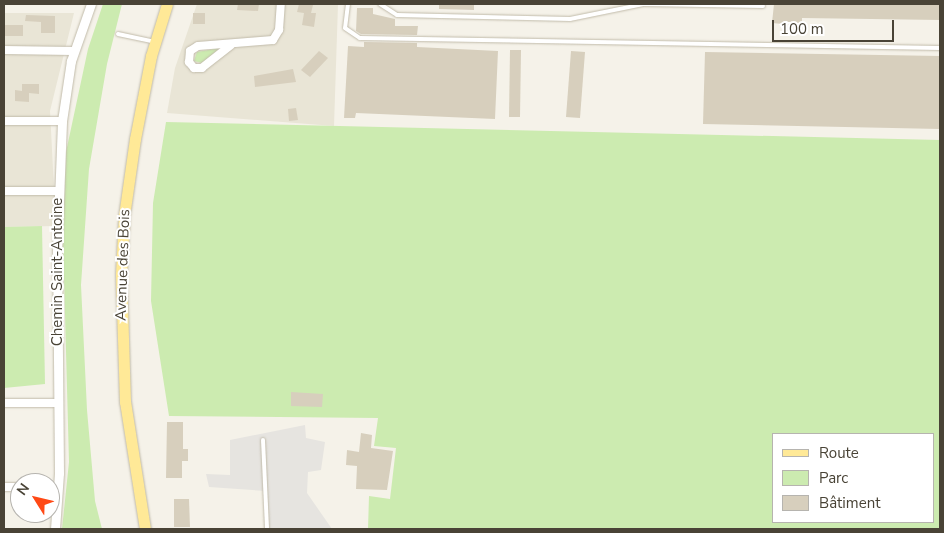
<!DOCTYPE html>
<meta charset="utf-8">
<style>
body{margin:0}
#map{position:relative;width:944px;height:533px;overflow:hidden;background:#f5f2e9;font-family:"Nunito Sans",sans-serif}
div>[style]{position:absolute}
.residential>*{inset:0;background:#e9e5d6}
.green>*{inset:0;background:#ccebb0}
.parking>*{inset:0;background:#e6e4e0}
.building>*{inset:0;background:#d7cfbd}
.roads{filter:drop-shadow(0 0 1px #c1bbaa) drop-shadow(0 0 1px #c1bbaa)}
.service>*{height:4px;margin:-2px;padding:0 2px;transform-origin:2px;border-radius:2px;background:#fff}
.minor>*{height:8px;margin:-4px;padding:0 4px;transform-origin:4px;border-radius:4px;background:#fff}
.tertiary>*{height:9px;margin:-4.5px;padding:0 4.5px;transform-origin:4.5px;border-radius:4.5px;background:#fff}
.primary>*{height:11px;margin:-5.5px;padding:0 5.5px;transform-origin:5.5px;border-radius:5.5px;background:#ffe997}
span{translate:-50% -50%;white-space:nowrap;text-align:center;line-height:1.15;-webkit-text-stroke:4px #fff;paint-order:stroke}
.street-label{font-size:15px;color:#494336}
.frame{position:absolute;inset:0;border:5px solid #494336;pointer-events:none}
.legend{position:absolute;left:772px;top:433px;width:162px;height:90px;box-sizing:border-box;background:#fff;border:1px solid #b6b4af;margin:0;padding:6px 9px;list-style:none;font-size:15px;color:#494336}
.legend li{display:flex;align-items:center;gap:10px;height:25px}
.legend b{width:25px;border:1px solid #b6b4af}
.north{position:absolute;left:10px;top:473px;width:50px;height:50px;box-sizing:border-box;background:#fff;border:1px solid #b6b4af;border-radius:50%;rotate:306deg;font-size:14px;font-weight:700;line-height:20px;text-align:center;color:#494336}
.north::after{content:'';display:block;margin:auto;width:18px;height:22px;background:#ff4915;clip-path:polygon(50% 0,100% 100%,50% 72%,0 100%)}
.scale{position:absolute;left:772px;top:20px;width:122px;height:22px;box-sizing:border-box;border:2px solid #494336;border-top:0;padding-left:6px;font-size:15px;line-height:18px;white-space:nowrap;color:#494336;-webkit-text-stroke:4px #fff;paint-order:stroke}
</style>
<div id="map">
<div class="residential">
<div style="clip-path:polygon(197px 4px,338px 4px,334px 126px,167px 113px,175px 68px)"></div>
<div style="clip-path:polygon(4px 13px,74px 13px,50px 111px,56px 226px,4px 227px)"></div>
</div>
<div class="green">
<div style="clip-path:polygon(103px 4px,122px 4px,107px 64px,89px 169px,81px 285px,87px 410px,95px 501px,102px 529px,62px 529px,69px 462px,63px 240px,66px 152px,88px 49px)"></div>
<div style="clip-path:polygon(220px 48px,202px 63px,194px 61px,197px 52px)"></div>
<div style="clip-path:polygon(evenodd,166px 122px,940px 140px,940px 529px,368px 529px,369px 496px,390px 499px,396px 448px,374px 446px,378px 418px,169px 416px,151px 301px,153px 203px,166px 122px,773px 434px,933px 434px,933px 522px,773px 522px,773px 434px)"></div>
<div style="clip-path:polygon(42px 226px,45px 384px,4px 388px,4px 227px)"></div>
</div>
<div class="parking">
<div style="clip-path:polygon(305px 425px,306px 438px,325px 442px,321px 470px,308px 472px,307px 493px,332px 529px,266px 529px,266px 491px,209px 487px,206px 474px,230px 475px,230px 440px)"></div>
</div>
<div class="building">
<div style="clip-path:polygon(238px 4px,259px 4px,258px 11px,237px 10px)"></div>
<div style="clip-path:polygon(299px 4px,313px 5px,311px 13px,316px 13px,314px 27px,302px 25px,304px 13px,297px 12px)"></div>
<div style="clip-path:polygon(439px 4px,474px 4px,474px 10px,439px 9px)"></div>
<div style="clip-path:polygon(774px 4px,940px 4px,940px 20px,802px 18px,802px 22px,793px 25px,772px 23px)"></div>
<div style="clip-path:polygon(357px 8px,373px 8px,373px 14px,395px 19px,395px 26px,418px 26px,417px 35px,361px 34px,356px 31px)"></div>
<div style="clip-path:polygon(193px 13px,205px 13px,205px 24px,193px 24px)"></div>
<div style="clip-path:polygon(26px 15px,55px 16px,55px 33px,41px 33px,41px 22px,25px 21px)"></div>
<div style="clip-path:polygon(5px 25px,23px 25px,23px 36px,5px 36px)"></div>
<div style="clip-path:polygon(364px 42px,417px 43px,417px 47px,498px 51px,495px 119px,356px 113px,355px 118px,344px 118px,348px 46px,364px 47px)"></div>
<div style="clip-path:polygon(521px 50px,520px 117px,509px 117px,510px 50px)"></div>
<div style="clip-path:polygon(319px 51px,328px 58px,310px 77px,301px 70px)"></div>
<div style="clip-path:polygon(571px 51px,585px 52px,580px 118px,566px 117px)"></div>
<div style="clip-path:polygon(705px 52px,940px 56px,940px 129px,703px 124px)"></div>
<div style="clip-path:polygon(293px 69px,296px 82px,255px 87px,254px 76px)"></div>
<div style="clip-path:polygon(22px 84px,39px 84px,39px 94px,29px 93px,29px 102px,15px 101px,15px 90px,22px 91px)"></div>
<div style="clip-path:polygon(296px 108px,298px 120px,289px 121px,288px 109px)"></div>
<div style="clip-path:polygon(291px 392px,323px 394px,322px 407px,291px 406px)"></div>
<div style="clip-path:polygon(167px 422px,183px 422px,183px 449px,188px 449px,188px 461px,182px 461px,182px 478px,166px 478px)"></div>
<div style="clip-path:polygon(361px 433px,372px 435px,371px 448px,393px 451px,387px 490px,356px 489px,357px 466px,346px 465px,347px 450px,359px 452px)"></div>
<div style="clip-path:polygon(174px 499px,189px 499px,190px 527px,174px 527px)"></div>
</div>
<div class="roads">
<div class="service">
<div style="left:348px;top:4px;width:24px;rotate:97deg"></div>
<div style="left:345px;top:28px;width:18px;rotate:34deg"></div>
<div style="left:360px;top:38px;width:580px;rotate:0.99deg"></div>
<div style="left:380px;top:4px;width:20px;rotate:33deg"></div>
<div style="left:397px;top:15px;width:173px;rotate:1.3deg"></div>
<div style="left:570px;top:19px;width:76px;rotate:-11.5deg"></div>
<div style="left:644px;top:4px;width:119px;rotate:1deg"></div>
<div style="left:118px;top:34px;width:38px;rotate:12deg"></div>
<div style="left:263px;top:440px;width:89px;rotate:87.4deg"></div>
</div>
<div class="minor">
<div style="left:231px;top:45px;width:37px;rotate:142deg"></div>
<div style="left:202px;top:68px;width:8px;rotate:180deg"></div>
<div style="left:194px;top:68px;width:8px;rotate:-130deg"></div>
<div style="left:189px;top:62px;width:11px;rotate:-85deg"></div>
<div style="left:190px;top:51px;width:9px;rotate:-32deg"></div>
<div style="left:198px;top:46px;width:75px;rotate:-4.6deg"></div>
<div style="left:273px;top:40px;width:12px;rotate:-59deg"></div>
<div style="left:279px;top:30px;width:26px;rotate:-86deg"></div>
<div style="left:4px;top:50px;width:69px;rotate:0.8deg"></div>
<div style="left:4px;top:121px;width:58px"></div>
<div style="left:4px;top:191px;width:55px"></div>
<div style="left:4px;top:403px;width:55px"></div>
<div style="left:4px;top:487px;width:16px"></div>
<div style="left:50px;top:487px;width:8px"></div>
</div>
<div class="tertiary">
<div style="left:55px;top:529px;width:56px;rotate:-85.9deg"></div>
<div style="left:59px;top:473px;width:221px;rotate:-90.5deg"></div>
<div style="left:57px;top:252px;width:131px;rotate:-87.8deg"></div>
<div style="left:62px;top:121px;width:61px;rotate:-81.5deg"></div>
<div style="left:71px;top:61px;width:60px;rotate:-70.7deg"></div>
</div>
<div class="primary">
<div style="left:145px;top:529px;width:129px;rotate:-98.9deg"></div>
<div style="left:125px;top:402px;width:128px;rotate:-91.8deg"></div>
<div style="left:121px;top:274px;width:58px;rotate:-87deg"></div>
<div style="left:124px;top:216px;width:78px;rotate:-81.9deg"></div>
<div style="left:135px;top:139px;width:85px;rotate:-79.1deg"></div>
<div style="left:151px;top:56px;width:54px;rotate:-72.9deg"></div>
</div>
</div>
<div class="street-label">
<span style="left:123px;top:265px;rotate:-88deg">Avenue des Bois</span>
<span style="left:58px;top:272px;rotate:-90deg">Chemin Saint-Antoine</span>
</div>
<div class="frame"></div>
<ul class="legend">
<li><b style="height:6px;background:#ffe997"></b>Route</li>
<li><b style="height:14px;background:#ccebb0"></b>Parc</li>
<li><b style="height:14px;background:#d7cfbd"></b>Bâtiment</li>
</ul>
<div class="north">N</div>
<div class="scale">100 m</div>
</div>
